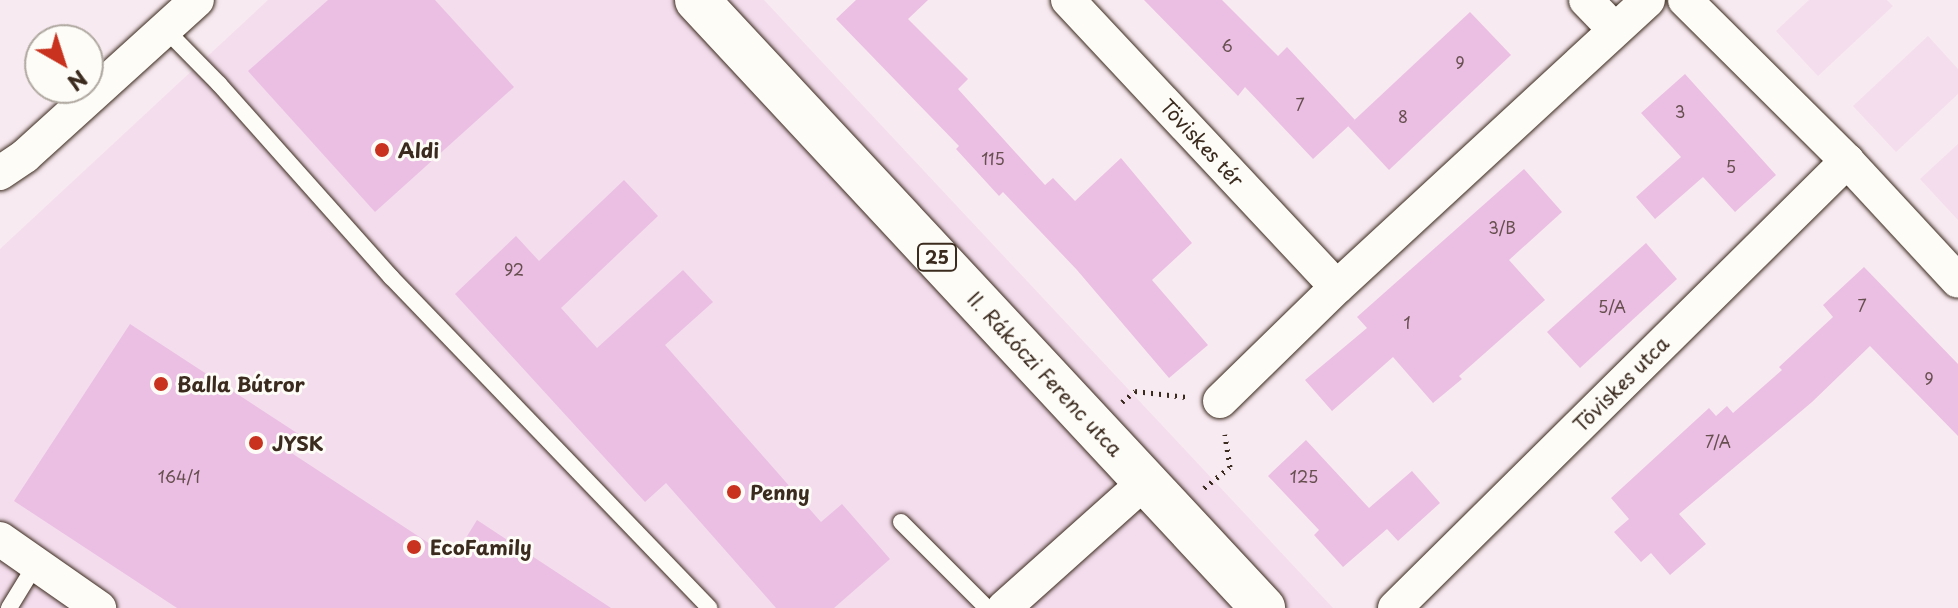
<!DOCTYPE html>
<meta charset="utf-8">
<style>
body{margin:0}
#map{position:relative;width:1958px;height:608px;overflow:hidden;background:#f8eaf1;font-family:"Playpen Sans",sans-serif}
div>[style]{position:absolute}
.built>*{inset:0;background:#f4dded}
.building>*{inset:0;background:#ebbfe3}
.path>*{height:5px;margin-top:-2.5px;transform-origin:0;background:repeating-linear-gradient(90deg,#3b2a1e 0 2px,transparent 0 8px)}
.roads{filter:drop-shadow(0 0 2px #3b2a1e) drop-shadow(0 0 2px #3b2a1e)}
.lane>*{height:16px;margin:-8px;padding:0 8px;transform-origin:8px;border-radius:8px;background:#fdfcf7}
.street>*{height:34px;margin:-17px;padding:0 17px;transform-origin:17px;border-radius:17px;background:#fdfcf7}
.primary>*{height:44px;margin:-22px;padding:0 22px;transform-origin:22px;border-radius:22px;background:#fdfcf7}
.dots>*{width:22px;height:22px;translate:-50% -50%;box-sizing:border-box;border:4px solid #fdfcf7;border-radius:50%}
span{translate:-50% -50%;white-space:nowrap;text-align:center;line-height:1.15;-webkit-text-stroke:6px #fdfcf7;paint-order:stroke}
.number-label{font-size:16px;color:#674f4f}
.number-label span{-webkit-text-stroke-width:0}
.shield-label span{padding:2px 6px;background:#fdfcf7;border:2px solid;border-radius:6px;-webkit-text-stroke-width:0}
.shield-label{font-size:18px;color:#3b2a1e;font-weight:700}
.street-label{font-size:20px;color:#3b2a1e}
.poi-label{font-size:20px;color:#3b2a1e;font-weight:700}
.left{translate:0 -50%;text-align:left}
.north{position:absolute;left:24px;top:24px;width:80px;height:80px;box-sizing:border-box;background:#fdfcf7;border:2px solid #afa8a0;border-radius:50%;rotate:141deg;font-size:22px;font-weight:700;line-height:32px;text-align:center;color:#3b2a1e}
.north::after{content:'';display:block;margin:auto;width:28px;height:36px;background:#c8321e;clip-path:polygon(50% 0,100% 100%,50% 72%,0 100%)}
</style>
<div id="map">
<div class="built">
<div style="clip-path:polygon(268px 0,764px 0,1333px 608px,0 608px,0 249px)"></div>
<div style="clip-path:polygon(1809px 0,1887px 0,1893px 6px,1818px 76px,1776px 31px)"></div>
<div style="clip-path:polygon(1928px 36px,1958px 69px,1958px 94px,1896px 152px,1853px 106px)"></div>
<div style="clip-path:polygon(1958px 144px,1958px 220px,1920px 179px)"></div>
</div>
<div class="building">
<div style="clip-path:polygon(328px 0,435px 0,514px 87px,375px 212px,248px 71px)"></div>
<div style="clip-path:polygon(856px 0,928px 0,908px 19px,968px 79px,958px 89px,1045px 185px,1053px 178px,1075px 201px,1121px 158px,1192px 243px,1152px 280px,1208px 345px,1169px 378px,1077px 270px,1003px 192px,999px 196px,956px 149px,959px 146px,836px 19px)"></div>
<div style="clip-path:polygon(1144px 0,1222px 0,1278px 56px,1287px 47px,1355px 120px,1313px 159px,1245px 87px,1238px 96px)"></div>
<div style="clip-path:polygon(1470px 12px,1511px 55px,1389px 170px,1348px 126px)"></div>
<div style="clip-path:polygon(1685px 74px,1776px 175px,1735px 212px,1703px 177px,1655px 219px,1636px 197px,1681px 157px,1641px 113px)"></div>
<div style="clip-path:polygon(1524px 169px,1562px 212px,1509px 260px,1545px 300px,1459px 376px,1462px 379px,1433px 403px,1393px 357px,1332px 411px,1305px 380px,1367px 328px,1357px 317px)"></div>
<div style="clip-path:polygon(624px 180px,658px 216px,561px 308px,597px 348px,683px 270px,713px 302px,665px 345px,821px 522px,842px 504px,890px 559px,834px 608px,776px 608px,666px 483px,645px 502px,455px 294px,516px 236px,539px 261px)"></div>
<div style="clip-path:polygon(1646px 243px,1677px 279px,1580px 368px,1547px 332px)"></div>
<div style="clip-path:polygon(1864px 267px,1958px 364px,1958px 436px,1870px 346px,1812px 402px,1679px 514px,1706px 544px,1670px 575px,1651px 553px,1641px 562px,1614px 532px,1629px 519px,1611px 498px,1709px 408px,1716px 416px,1727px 406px,1733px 413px,1782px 370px,1779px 367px,1833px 317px,1823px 305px)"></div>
<div style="clip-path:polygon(130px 324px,300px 435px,290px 452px,453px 559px,477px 520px,611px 608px,177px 608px,14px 501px)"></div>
<div style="clip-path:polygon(1306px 440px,1369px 508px,1412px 471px,1440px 503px,1398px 541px,1387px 529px,1343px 567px,1314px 535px,1319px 530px,1268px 476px)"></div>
</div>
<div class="path">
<div style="left:1122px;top:402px;width:17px;rotate:-40deg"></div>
<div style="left:1135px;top:391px;width:52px;rotate:6.6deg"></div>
<div style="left:1204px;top:488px;width:33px;rotate:-39deg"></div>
<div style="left:1230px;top:467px;width:33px;rotate:-99deg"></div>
</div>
<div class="roads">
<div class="lane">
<div style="left:165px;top:29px;width:77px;rotate:45.5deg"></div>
<div style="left:219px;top:84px;width:259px;rotate:48.3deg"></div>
<div style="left:391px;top:277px;width:459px;rotate:46.1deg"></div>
<div style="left:901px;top:522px;width:122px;rotate:45deg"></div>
<div style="left:9px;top:608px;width:52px;rotate:-58.5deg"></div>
</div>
<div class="street">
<div style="left:1068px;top:0;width:393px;rotate:46.9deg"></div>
<div style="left:1586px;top:0;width:40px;rotate:46deg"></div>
<div style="left:1685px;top:0;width:228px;rotate:44.8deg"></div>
<div style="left:1847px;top:161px;width:163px;rotate:47.2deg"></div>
<div style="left:0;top:173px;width:30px;rotate:-34deg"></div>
<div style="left:25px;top:156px;width:232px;rotate:-42.2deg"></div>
<div style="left:1220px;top:401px;width:163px;rotate:-44.3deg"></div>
<div style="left:1337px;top:287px;width:423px;rotate:-42.7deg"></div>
<div style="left:0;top:539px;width:121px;rotate:34.9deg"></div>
<div style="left:1004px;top:608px;width:188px;rotate:-41.8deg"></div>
<div style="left:1395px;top:608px;width:636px;rotate:-44.68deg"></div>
</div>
<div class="primary">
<div style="left:697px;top:0;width:831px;rotate:47.05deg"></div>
</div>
</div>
<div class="dots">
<div style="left:382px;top:150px;background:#c8321e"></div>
<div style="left:161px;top:384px;background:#c8321e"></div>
<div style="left:256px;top:443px;background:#c8321e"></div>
<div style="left:734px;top:492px;background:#c8321e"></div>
<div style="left:414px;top:547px;background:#c8321e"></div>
</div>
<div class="number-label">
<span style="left:1227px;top:45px">6</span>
<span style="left:1460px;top:62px">9</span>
<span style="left:1300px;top:104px">7</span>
<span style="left:1680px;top:111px">3</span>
<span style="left:1403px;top:116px">8</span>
<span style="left:993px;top:158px">115</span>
<span style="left:1731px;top:166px">5</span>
<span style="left:1502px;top:227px">3/B</span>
<span style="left:514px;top:269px">92</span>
<span style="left:1862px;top:305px">7</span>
<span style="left:1612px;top:306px">5/A</span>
<span style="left:1407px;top:322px">1</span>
<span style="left:1929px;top:378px">9</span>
<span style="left:1718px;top:441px">7/A</span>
<span style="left:179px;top:476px">164/1</span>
<span style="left:1304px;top:476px">125</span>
</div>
<div class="shield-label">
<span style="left:937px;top:257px">25</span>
</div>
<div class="street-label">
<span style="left:1202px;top:143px;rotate:47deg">Töviskes tér</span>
<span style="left:1045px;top:374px;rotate:47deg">II. Rákóczi Ferenc utca</span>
<span style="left:1621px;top:384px;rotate:-45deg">Töviskes utca</span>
</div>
<div class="poi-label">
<span class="left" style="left:398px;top:150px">Aldi</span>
<span class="left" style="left:177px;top:384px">Balla Bútror</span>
<span class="left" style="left:272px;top:443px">JYSK</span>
<span class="left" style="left:750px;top:492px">Penny</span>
<span class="left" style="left:430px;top:547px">EcoFamily</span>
</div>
<div class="north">N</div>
</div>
